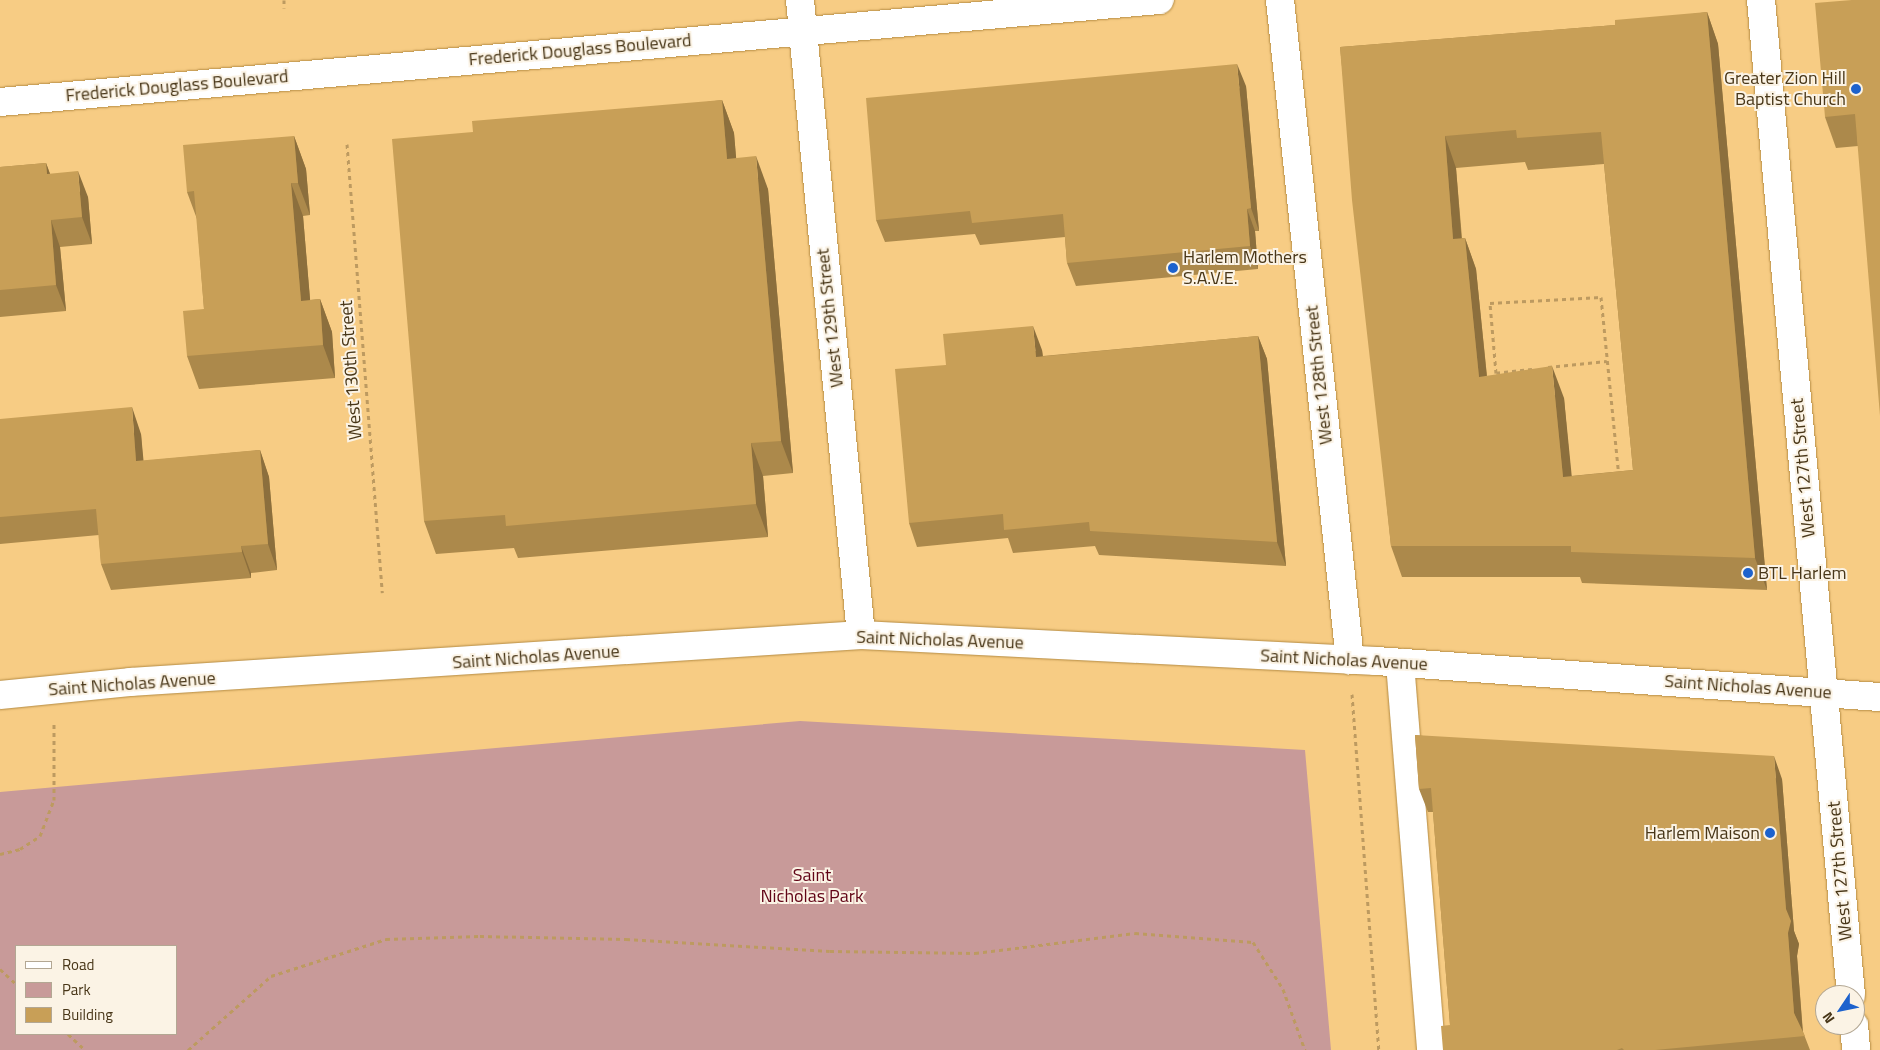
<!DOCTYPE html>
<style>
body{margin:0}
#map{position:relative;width:1880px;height:1050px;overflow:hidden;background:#f7cc84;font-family:"Titillium Web",sans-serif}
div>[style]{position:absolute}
.green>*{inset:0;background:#c89a99}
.path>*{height:3px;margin-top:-1.5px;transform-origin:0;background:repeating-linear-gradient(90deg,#bd9a60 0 4px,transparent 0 8px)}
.roads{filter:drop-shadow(0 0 1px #b48b43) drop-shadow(0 0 1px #b48b43)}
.minor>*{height:28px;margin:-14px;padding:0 14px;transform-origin:14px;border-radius:14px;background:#fff}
.major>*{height:28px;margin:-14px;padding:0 14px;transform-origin:14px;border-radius:14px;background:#fff}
.wall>*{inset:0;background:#ac894b}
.shaded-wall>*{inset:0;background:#8c6f3d}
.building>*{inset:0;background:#c89f57}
.dots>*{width:14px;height:14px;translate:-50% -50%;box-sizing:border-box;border:2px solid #fbf3e5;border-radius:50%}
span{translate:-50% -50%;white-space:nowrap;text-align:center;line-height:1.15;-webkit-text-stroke:4px #fbf3e5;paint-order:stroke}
.street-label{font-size:18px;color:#483618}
.poi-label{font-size:18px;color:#483618}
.right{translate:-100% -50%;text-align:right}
.left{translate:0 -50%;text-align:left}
.park-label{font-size:18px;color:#610416}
.legend{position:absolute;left:15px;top:945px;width:162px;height:90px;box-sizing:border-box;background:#fbf3e5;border:1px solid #b3a793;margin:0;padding:6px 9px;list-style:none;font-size:15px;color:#483618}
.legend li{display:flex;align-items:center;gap:10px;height:25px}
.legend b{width:25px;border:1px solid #b3a793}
.north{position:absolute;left:1815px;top:985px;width:50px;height:50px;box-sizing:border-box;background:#fbf3e5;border:1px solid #b3a793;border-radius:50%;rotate:236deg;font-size:14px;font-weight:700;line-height:20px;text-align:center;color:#483618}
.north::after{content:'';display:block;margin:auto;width:18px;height:22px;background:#1d62cd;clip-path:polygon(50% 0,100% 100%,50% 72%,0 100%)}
</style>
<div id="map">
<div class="green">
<div style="clip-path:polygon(evenodd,800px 721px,1305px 750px,1331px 1050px,0 1050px,0 792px,800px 721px,176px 946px,176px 1034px,16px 1034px,16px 946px,176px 946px)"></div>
</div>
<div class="path">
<div style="left:284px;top:0;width:8px;rotate:90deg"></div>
<div style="left:347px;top:144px;width:450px;rotate:85.5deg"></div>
<div style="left:1548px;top:367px;width:59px;rotate:-5.8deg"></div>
<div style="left:1532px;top:369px;width:36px;rotate:174deg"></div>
<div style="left:1496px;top:373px;width:70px;rotate:-94.9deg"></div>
<div style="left:1490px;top:303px;width:111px;rotate:-3.1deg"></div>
<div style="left:1601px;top:297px;width:180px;rotate:84.3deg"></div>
<div style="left:1352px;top:694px;width:357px;rotate:85.7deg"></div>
<div style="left:0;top:854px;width:21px;rotate:-14deg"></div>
<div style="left:20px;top:849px;width:24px;rotate:-33deg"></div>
<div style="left:40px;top:836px;width:39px;rotate:-69deg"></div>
<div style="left:54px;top:800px;width:76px;rotate:-90deg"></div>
<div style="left:0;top:969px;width:22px;rotate:43deg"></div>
<div style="left:68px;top:1034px;width:23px;rotate:43deg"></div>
<div style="left:188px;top:1050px;width:111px;rotate:-41.7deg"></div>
<div style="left:271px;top:976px;width:121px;rotate:-17.8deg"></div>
<div style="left:386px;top:939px;width:94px;rotate:-1.8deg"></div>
<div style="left:480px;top:936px;width:146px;rotate:1.2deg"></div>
<div style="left:626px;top:939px;width:204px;rotate:3.4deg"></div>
<div style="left:830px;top:951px;width:145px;rotate:0.8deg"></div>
<div style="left:975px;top:953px;width:161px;rotate:-7.1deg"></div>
<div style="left:1135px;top:933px;width:118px;rotate:4.4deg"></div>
<div style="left:1253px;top:942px;width:56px;rotate:57.4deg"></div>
<div style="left:1283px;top:989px;width:65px;rotate:70.2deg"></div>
</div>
<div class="roads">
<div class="minor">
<div style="left:800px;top:0;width:638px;rotate:84.51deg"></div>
<div style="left:1280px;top:0;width:664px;rotate:83.95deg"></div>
<div style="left:1761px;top:0;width:999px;rotate:84.83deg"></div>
<div style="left:1400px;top:663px;width:388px;rotate:85.4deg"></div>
<div style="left:1854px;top:1025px;width:25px;rotate:85deg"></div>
</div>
<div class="major">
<div style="left:0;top:102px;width:1164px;rotate:-5.03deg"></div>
<div style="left:0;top:695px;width:131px;rotate:-5.7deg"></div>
<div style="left:130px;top:682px;width:733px;rotate:-3.68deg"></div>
<div style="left:861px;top:635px;width:516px;rotate:2.89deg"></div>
<div style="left:1376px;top:661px;width:505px;rotate:4.09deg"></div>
</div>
</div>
<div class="wall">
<div style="clip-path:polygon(1852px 0,1858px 146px,1836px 148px,1825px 117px)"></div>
<div style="clip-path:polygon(evenodd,1707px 12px,1718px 44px,1767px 590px,1582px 583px,1580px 577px,1402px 577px,1391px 546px,1340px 47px,1615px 25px,1707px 12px,1525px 162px,1528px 170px,1604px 164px,1633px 470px,1571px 476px,1564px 398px,1487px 376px,1476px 269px,1465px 238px,1462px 238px,1456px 168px,1525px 162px)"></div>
<div style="clip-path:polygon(1246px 86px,1259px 231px,1255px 231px,1258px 269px,1076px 286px,1067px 263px,1065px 237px,980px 245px,975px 234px,885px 242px,876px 220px)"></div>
<div style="clip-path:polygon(722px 100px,734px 133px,736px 158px,768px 189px,793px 473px,763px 476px,768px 537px,518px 558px,514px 548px,436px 554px,424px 521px,473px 132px)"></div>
<div style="clip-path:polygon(294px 136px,306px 169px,310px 215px,303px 216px,310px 300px,320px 299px,332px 332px,335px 378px,199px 389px,187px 356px,204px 309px,197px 219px,187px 192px)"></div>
<div style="clip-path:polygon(46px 163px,50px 174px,88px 197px,92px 244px,60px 247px,66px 311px,0 317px,0 167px)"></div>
<div style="clip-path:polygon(1258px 336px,1267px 359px,1286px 566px,1099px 555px,1095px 546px,1013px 553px,1008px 538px,917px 547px,909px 523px,946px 365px,1042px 350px,1043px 356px)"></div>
<div style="clip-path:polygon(0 419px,141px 434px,143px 461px,260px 450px,269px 477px,277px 570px,251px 573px,251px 578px,111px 590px,101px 564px,99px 535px,0 544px)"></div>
<div style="clip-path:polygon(1415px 735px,1782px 779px,1794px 931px,1799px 944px,1797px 956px,1803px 1032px,1810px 1050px,1443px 1050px,1450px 1025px,1433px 812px,1428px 812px,1419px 789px)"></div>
</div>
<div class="shaded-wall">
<div style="clip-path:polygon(1707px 12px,1718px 44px,1767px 590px,1755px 558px)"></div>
<div style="clip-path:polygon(1237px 64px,1246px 86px,1259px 231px,1251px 208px)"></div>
<div style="clip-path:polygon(722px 100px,734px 133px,739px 192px,727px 159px)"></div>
<div style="clip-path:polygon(294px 136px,306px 169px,310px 215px,298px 183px)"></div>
<div style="clip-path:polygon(1445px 136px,1456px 168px,1464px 271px,1453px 239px)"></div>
<div style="clip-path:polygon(756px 156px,768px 189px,793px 473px,781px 441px)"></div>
<div style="clip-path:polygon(46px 163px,56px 190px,47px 174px)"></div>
<div style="clip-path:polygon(78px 171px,88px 197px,92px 244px,82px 217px)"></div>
<div style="clip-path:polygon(291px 183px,303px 216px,313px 334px,301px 301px)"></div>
<div style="clip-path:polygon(1247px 209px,1255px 231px,1258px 269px,1250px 246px)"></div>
<div style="clip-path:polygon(51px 220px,60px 247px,66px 311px,56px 285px)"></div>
<div style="clip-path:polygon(1465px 238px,1476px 269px,1490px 408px,1479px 377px)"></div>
<div style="clip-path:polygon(320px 299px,332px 332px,335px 378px,323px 345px)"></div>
<div style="clip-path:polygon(1033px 326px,1042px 350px,1045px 381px,1036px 357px)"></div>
<div style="clip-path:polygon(1258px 336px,1267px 359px,1286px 566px,1277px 542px)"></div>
<div style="clip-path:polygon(1552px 366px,1564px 398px,1575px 509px,1563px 477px)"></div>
<div style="clip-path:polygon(132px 407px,141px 434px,146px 487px,136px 461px)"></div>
<div style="clip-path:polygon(751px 443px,763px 476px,768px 537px,756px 504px)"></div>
<div style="clip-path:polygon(260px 450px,269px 477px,277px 570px,268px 544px)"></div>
<div style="clip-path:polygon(241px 546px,251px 573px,251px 578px,242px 552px)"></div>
<div style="clip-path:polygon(1774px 756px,1782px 779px,1794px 931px,1799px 944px,1797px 956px,1803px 1036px,1794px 1013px)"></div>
</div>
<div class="building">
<div style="clip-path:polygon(1852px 0,1880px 0,1880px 416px,1855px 114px,1825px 117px,1815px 3px)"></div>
<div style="clip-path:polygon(evenodd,1707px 12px,1755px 558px,1571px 552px,1571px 546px,1391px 546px,1352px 200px,1340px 47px,1615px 25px,1615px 20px,1707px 12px,1516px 130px,1517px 138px,1601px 132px,1633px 470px,1563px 477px,1552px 366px,1479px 377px,1465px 238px,1453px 239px,1445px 136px,1516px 130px)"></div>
<div style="clip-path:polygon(1237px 64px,1251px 208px,1247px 209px,1250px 246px,1067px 263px,1063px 214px,972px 223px,970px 211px,876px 220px,866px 98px)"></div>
<div style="clip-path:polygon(722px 100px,727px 159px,756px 156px,781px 441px,751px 443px,756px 504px,506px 526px,505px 515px,424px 521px,392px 139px,473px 132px,472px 121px)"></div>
<div style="clip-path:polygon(294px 136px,298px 183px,291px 183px,301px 301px,320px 299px,323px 345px,187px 356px,183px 311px,204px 309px,194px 191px,187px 192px,183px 145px)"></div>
<div style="clip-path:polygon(46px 163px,47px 174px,78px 171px,82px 217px,51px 220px,56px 285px,0 290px,0 167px)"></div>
<div style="clip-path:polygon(1033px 326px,1036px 357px,1258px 336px,1277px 542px,1090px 531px,1089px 522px,1004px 530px,1003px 514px,909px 523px,895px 369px,946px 365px,943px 334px)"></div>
<div style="clip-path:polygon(132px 407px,136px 461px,260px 450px,268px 544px,241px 546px,242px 552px,101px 564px,96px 509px,0 517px,0 419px)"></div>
<div style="clip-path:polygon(1415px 735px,1774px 756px,1786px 909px,1791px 921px,1788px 933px,1794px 1013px,1805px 1036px,1655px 1050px,1624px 1050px,1622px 1048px,1617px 1050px,1443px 1050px,1441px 1026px,1450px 1025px,1431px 788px,1419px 789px)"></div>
</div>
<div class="dots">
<div style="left:1856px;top:89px;background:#1d62cd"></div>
<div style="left:1173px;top:268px;background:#1d62cd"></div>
<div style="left:1748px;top:573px;background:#1d62cd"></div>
<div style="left:1770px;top:833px;background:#1d62cd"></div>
</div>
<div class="street-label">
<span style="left:580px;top:50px;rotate:-5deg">Frederick Douglass Boulevard</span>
<span style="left:177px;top:86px;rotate:-5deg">Frederick Douglass Boulevard</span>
<span style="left:830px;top:318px;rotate:-96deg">West 129th Street</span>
<span style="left:351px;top:370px;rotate:-94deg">West 130th Street</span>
<span style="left:1319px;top:375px;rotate:-96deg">West 128th Street</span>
<span style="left:1803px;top:468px;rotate:-95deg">West 127th Street</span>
<span style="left:940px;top:640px;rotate:2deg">Saint Nicholas Avenue</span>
<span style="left:536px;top:657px;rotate:-4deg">Saint Nicholas Avenue</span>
<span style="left:1344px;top:660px;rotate:3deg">Saint Nicholas Avenue</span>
<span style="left:132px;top:684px;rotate:-4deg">Saint Nicholas Avenue</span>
<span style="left:1748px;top:687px;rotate:4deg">Saint Nicholas Avenue</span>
<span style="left:1840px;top:871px;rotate:-95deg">West 127th Street</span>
</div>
<div class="poi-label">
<span class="right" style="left:1846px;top:89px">Greater Zion Hill<br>Baptist Church</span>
<span class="left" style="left:1183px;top:268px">Harlem Mothers<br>S.A.V.E.</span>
<span class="left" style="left:1758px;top:573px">BTL Harlem</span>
<span class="right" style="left:1760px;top:833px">Harlem Maison</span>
</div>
<div class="park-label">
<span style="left:812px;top:886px">Saint<br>Nicholas Park</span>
</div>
<ul class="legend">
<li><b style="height:6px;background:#fff"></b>Road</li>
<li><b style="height:14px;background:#c89a99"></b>Park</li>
<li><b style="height:14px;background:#c89f57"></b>Building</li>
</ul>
<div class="north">N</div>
</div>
